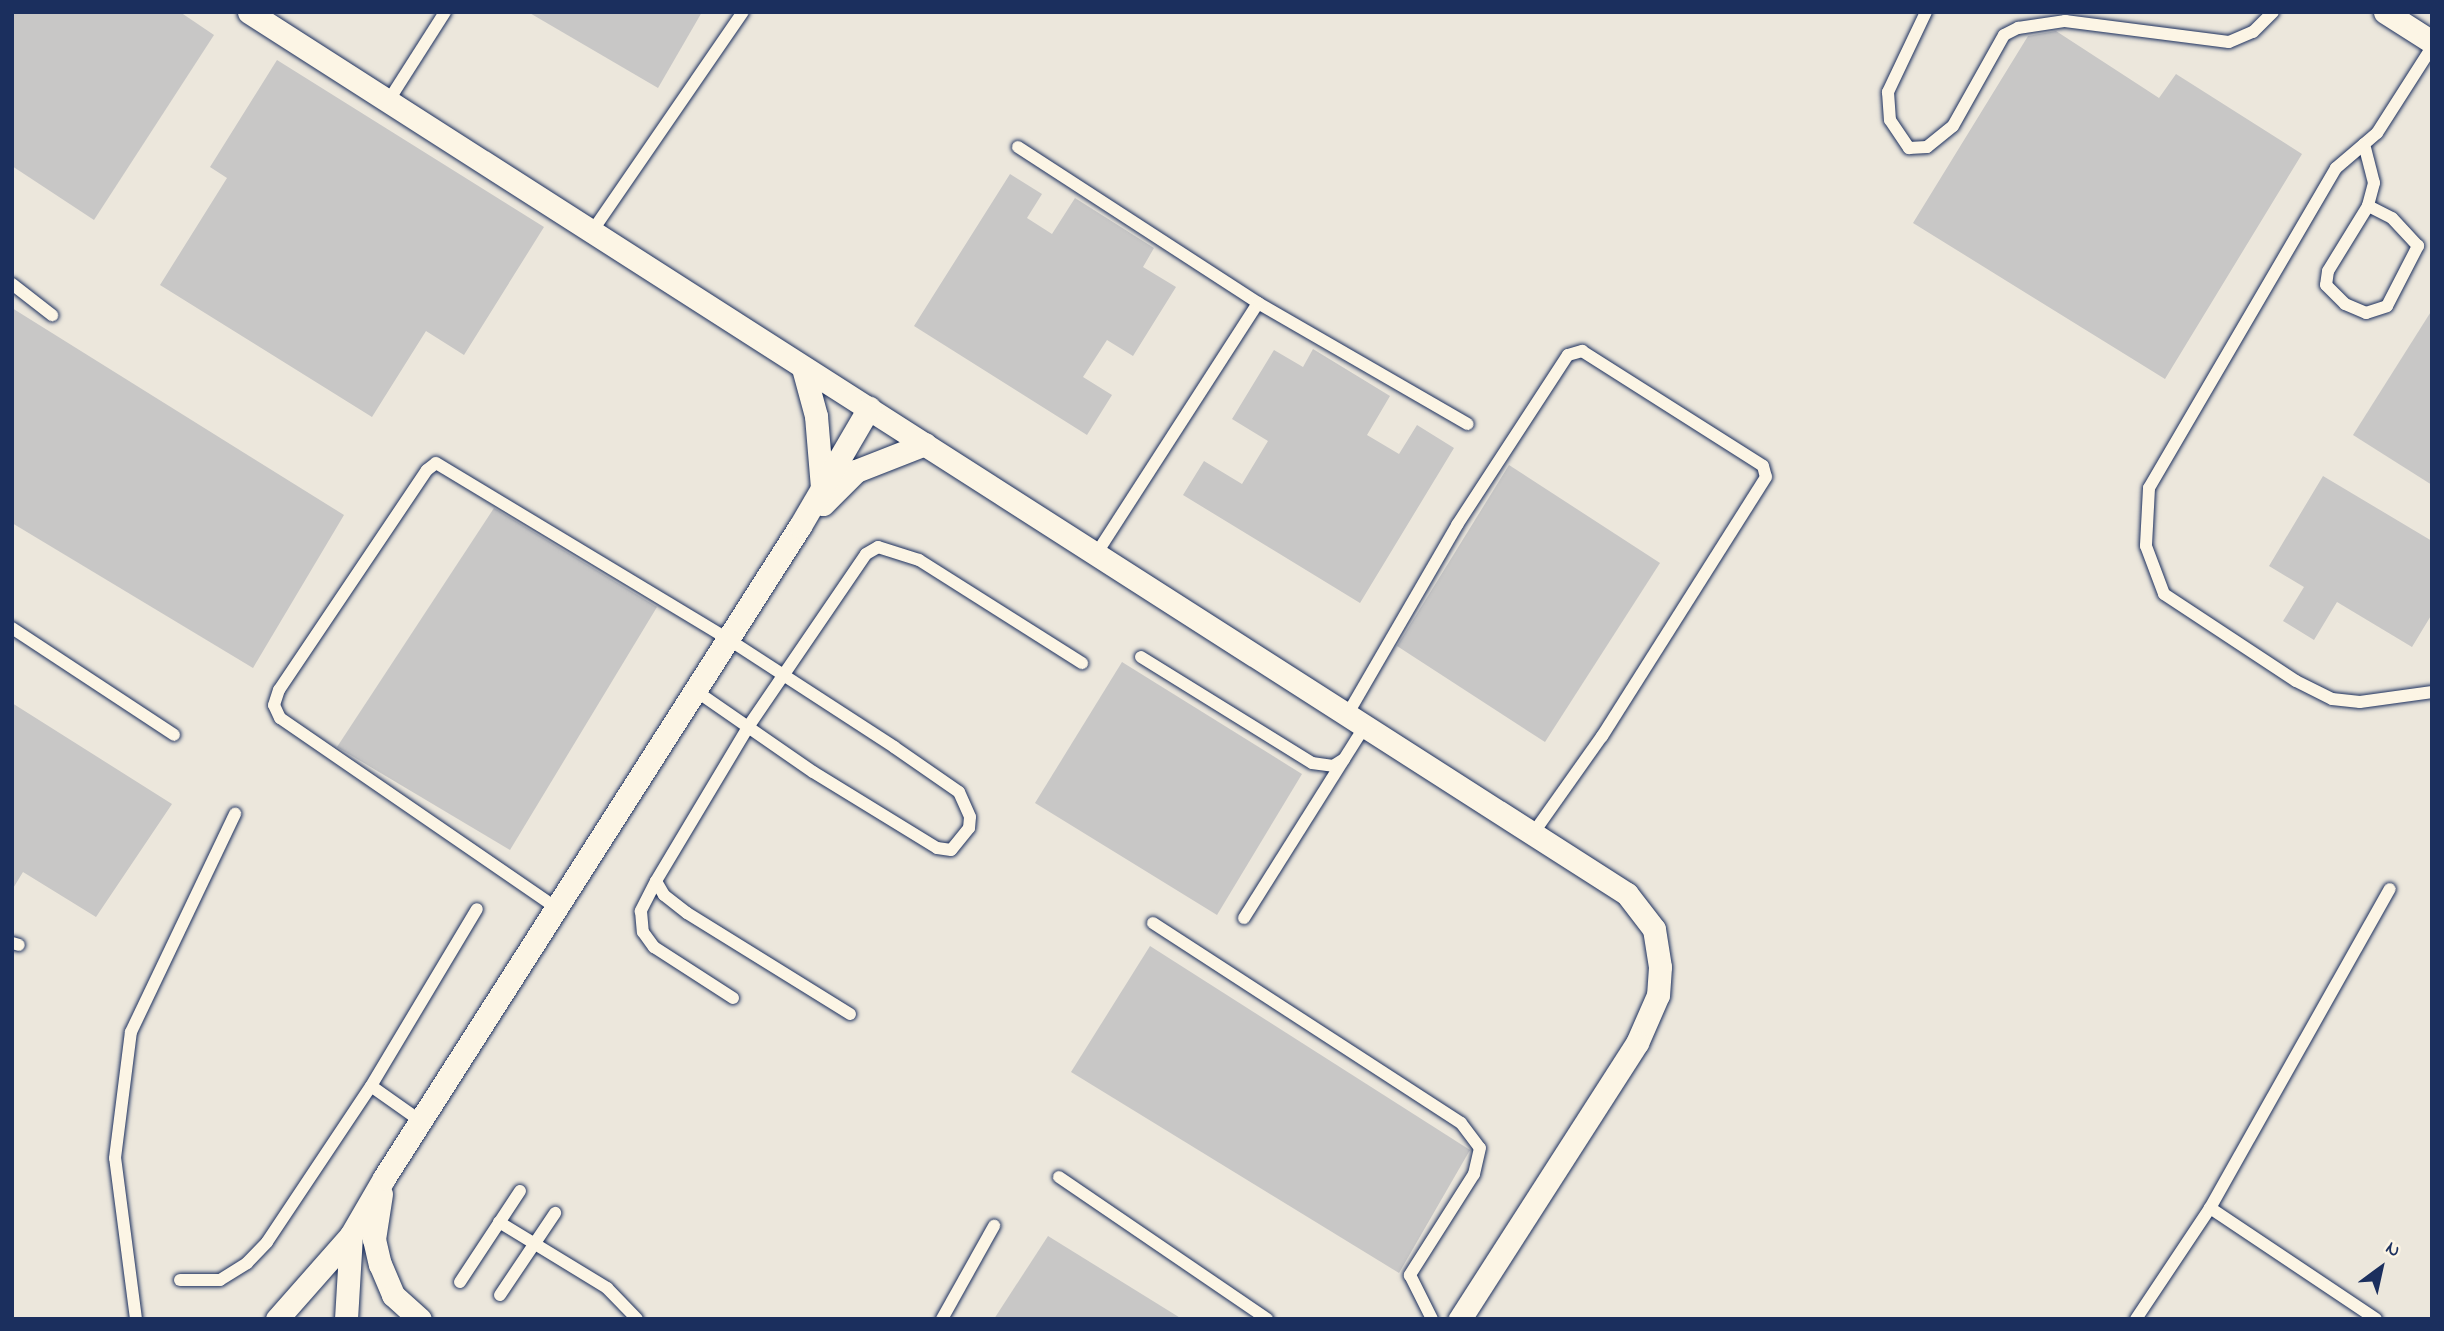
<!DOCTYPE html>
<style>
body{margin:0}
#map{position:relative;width:2444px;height:1331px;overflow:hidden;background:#fcf5e5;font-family:"Indie Flower",sans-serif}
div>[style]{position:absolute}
.built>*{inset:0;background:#ece7dc}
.building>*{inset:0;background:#c8c7c6}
.roads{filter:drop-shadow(0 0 2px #1b2f5e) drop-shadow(0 0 2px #1b2f5e)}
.service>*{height:12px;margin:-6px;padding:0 6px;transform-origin:6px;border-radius:6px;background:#fcf5e5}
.minor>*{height:23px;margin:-11.5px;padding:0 11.5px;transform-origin:11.5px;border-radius:11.5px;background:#fcf5e5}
span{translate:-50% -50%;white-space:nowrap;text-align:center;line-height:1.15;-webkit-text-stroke:5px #fcf5e5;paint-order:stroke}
.frame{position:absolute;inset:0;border:14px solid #1b2f5e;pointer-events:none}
.north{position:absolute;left:2346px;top:1233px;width:70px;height:70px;-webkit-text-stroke:5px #fcf5e5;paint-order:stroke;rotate:33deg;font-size:19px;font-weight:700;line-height:28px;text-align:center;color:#1b2f5e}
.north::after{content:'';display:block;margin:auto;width:24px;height:32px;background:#1b2f5e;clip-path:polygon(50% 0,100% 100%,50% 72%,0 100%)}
</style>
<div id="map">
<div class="built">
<div style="clip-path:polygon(12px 12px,2432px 12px,2432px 1319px,12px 1319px)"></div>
</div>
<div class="building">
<div style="clip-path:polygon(12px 12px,180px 12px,214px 35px,94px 220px,12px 166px)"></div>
<div style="clip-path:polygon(528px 12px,702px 12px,658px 88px)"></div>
<div style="clip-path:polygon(2056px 31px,2159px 98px,2176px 74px,2302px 154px,2165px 379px,1913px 223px,2028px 36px)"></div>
<div style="clip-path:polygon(277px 60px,544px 227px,464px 355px,426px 331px,372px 417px,160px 285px,227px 178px,210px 167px)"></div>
<div style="clip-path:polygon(1010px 174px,1042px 194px,1027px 218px,1052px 234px,1075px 198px,1154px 248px,1143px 267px,1176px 287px,1133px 356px,1107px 340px,1083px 377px,1112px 395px,1087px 435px,914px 326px)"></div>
<div style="clip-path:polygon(12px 308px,344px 515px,253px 668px,12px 523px)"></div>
<div style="clip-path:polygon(2432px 310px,2432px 485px,2353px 435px)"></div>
<div style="clip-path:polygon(1313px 349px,1390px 396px,1367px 435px,1399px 454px,1417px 425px,1454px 448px,1360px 603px,1183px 495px,1204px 461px,1242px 484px,1268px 441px,1232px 419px,1274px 350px,1303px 367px)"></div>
<div style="clip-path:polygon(1509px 465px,1660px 563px,1545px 742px,1397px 646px)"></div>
<div style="clip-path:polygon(2323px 476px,2432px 541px,2432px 614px,2412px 647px,2337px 602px,2314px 640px,2283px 621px,2304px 587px,2269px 566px)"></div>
<div style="clip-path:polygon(494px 508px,657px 607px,510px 850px,337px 747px)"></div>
<div style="clip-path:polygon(1122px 662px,1302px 774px,1217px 915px,1035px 803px)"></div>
<div style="clip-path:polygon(12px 703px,172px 804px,96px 917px,23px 872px,12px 890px)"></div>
<div style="clip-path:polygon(1150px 946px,1470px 1150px,1399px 1273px,1071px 1072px)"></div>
<div style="clip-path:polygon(1048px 1236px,1182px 1319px,994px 1319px)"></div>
</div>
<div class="roads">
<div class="service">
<div style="left:1926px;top:12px;width:89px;rotate:115.4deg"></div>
<div style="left:1888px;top:92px;width:28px;rotate:86deg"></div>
<div style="left:1890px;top:120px;width:34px;rotate:56deg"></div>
<div style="left:1909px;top:148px;width:18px;rotate:-3deg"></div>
<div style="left:1927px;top:147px;width:33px;rotate:-39deg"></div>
<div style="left:1953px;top:126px;width:104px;rotate:-60.7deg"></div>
<div style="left:2004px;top:35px;width:16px;rotate:-27deg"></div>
<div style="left:2018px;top:28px;width:48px;rotate:-8.5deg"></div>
<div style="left:2065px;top:21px;width:165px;rotate:7.3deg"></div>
<div style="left:2229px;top:42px;width:26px;rotate:-23deg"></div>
<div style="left:2253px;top:32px;width:28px;rotate:-45deg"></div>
<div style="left:2432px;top:47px;width:102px;rotate:122.6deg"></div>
<div style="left:2377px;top:133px;width:54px;rotate:139.5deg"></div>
<div style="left:2336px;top:168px;width:371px;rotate:120.3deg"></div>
<div style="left:2149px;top:488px;width:58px;rotate:93deg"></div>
<div style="left:2146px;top:546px;width:51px;rotate:69.4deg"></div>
<div style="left:2164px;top:594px;width:158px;rotate:33.4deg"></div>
<div style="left:2296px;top:681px;width:40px;rotate:26.6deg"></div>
<div style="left:2332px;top:699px;width:28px;rotate:6deg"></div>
<div style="left:2360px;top:702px;width:73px;rotate:-7.9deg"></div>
<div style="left:389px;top:100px;width:104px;rotate:-57.5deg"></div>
<div style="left:2364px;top:144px;width:40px;rotate:75.6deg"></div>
<div style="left:2374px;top:183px;width:24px;rotate:105deg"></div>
<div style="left:2368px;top:206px;width:76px;rotate:121.6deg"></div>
<div style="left:2328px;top:271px;width:14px;rotate:98deg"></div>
<div style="left:2326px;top:285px;width:27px;rotate:45deg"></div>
<div style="left:2345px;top:304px;width:23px;rotate:23deg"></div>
<div style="left:2366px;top:313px;width:22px;rotate:-18deg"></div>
<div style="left:2387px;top:306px;width:68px;rotate:-62.7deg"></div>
<div style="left:2418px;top:246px;width:38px;rotate:-133deg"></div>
<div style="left:2392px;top:218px;width:27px;rotate:-153deg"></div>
<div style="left:1018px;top:147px;width:286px;rotate:33deg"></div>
<div style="left:1258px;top:303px;width:299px;rotate:122.8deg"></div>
<div style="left:591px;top:233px;width:268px;rotate:-55.5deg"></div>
<div style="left:12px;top:284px;width:51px;rotate:37.8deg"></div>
<div style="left:1258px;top:303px;width:242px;rotate:30deg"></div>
<div style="left:12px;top:628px;width:194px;rotate:33.4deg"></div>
<div style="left:1141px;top:657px;width:201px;rotate:31.8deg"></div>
<div style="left:1312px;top:763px;width:21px;rotate:8deg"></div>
<div style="left:1333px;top:766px;width:13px;rotate:-32deg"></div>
<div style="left:1347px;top:715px;width:220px;rotate:-59.9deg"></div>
<div style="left:1457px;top:525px;width:203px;rotate:-56.9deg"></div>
<div style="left:1568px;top:355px;width:15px;rotate:-16deg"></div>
<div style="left:1582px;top:351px;width:214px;rotate:32.4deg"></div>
<div style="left:1763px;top:466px;width:11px;rotate:75deg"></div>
<div style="left:1766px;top:477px;width:307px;rotate:122.3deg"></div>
<div style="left:1602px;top:736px;width:118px;rotate:125.3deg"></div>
<div style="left:656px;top:881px;width:34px;rotate:117deg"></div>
<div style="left:641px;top:911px;width:21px;rotate:85deg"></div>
<div style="left:643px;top:932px;width:19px;rotate:54deg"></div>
<div style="left:654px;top:947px;width:94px;rotate:32.8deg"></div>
<div style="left:558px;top:909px;width:337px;rotate:-145.5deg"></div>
<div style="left:280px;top:718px;width:14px;rotate:-115deg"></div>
<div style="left:274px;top:705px;width:16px;rotate:-72deg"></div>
<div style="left:279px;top:690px;width:265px;rotate:-56.1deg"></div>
<div style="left:427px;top:470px;width:11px;rotate:-38deg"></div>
<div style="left:436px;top:463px;width:341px;rotate:31.1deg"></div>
<div style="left:728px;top:639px;width:198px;rotate:33deg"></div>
<div style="left:894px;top:747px;width:79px;rotate:34.7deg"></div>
<div style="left:959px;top:792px;width:27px;rotate:66deg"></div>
<div style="left:970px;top:817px;width:11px;rotate:95deg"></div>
<div style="left:969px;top:828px;width:28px;rotate:129deg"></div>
<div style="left:951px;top:850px;width:14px;rotate:-172deg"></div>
<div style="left:937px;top:848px;width:145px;rotate:-148.5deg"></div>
<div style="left:813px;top:772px;width:146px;rotate:-145.3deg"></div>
<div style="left:1244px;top:918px;width:227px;rotate:-57.8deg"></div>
<div style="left:1153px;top:923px;width:367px;rotate:33deg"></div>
<div style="left:1461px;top:1123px;width:31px;rotate:53deg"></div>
<div style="left:1480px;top:1148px;width:27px;rotate:103deg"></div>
<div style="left:1474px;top:1174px;width:120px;rotate:122.4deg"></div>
<div style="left:1410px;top:1275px;width:49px;rotate:63.4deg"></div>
<div style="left:12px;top:943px;width:7px;rotate:16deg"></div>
<div style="left:850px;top:1014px;width:192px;rotate:-148.2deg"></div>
<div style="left:687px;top:913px;width:29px;rotate:-142deg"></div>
<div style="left:664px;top:895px;width:16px;rotate:-120deg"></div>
<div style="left:656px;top:881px;width:179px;rotate:-59.1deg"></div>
<div style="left:748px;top:727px;width:209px;rotate:-55.7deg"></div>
<div style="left:866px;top:554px;width:14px;rotate:-30deg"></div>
<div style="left:878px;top:547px;width:43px;rotate:17.6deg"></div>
<div style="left:919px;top:560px;width:193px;rotate:32.3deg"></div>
<div style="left:422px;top:1122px;width:62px;rotate:-144.8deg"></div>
<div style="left:371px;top:1086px;width:206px;rotate:-59.1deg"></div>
<div style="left:1059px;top:1177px;width:252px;rotate:34.3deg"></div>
<div style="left:499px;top:1222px;width:127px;rotate:31.4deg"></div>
<div style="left:607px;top:1288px;width:43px;rotate:45.9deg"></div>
<div style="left:180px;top:1280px;width:40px"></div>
<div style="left:220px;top:1280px;width:32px;rotate:-32deg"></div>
<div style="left:247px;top:1263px;width:29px;rotate:-46deg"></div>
<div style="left:267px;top:1242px;width:187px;rotate:-56.3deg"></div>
<div style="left:460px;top:1282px;width:109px;rotate:-56.6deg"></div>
<div style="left:500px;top:1295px;width:99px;rotate:-56.1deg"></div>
<div style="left:136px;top:1319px;width:162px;rotate:-97.4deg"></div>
<div style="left:115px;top:1158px;width:127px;rotate:-82.8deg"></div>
<div style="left:131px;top:1032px;width:242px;rotate:-64.5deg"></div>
<div style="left:942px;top:1319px;width:107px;rotate:-60.8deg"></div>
<div style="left:2136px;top:1319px;width:133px;rotate:-56.3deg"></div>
<div style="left:2376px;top:1319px;width:200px;rotate:-146.2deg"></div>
<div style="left:2210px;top:1208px;width:366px;rotate:-60.6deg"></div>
</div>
<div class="minor">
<div style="left:249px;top:12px;width:1636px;rotate:32.62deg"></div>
<div style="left:1627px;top:894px;width:44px;rotate:52.4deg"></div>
<div style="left:1654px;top:929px;width:38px;rotate:81deg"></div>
<div style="left:1660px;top:967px;width:28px;rotate:94deg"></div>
<div style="left:1658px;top:995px;width:52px;rotate:113.6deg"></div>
<div style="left:1637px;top:1043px;width:328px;rotate:122.7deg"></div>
<div style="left:2385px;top:12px;width:56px;rotate:32.6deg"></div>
<div style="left:803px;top:368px;width:50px;rotate:74.8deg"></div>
<div style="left:816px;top:416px;width:72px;rotate:85.2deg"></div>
<div style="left:823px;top:504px;width:47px;rotate:-45deg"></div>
<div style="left:856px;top:471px;width:74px;rotate:-21.4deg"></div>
<div style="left:381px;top:1194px;width:46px;rotate:98.8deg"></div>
<div style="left:374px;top:1239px;width:26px;rotate:77deg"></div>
<div style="left:380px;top:1264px;width:34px;rotate:67deg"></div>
<div style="left:393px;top:1295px;width:36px;rotate:42deg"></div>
<div style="left:277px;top:1319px;width:112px;rotate:-48.6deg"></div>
<div style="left:346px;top:1319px;width:84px;rotate:-86.6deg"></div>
<div style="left:351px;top:1235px;width:66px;rotate:-59.9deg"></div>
<div style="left:384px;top:1178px;width:773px;rotate:-57.46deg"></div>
<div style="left:800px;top:526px;width:137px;rotate:-59.7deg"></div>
</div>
</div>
<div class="frame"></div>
<div class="north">N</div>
</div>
